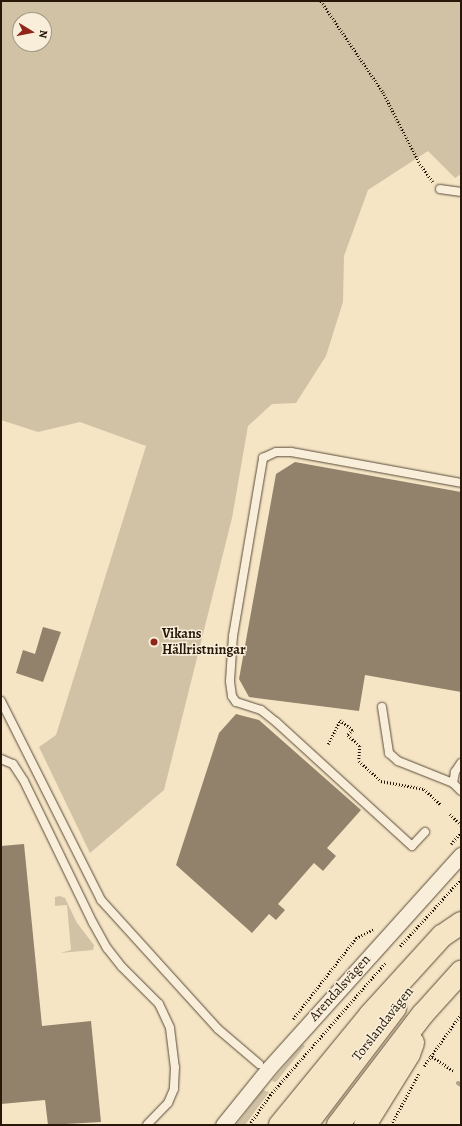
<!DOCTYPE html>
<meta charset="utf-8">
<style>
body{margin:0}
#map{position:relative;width:462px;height:1126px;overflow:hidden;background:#f5e5c5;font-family:Alegreya,serif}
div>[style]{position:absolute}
.green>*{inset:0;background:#d2c2a5}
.stream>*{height:4px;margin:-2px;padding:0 2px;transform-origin:2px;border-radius:2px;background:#af9f85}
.building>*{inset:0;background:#92826b}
.path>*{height:2.5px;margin-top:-1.25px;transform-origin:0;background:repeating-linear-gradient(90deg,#261709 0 1px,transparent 0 3px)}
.roads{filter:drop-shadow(0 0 1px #5a4a38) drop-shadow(0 0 1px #5a4a38)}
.lane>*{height:8px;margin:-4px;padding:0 4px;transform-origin:4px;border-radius:4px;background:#f8eed9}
.street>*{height:15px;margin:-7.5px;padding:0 7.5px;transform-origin:7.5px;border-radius:7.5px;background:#f8eed9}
.primary>*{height:22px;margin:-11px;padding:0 11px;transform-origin:11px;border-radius:11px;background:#f5e5c5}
.dots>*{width:11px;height:11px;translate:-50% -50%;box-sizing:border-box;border:2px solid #f8eed9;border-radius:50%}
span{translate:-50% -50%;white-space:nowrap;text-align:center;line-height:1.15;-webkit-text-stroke:3px #f8eed9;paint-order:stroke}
.poi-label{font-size:14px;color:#261709;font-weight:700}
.left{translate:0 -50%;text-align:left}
.street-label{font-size:14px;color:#261709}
.frame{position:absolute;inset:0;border:2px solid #261709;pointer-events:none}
.north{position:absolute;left:12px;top:12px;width:40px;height:40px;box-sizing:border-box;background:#f8eed9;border:1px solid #a49886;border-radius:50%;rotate:100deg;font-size:11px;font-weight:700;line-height:16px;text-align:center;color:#261709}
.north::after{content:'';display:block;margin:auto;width:14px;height:18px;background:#8f2418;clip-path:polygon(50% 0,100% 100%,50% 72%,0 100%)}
</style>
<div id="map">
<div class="green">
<div style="clip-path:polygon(evenodd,1px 1px,461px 1px,461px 174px,455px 178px,428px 151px,368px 190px,344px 256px,343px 302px,326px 356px,296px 403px,272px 404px,248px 426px,232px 518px,164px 790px,90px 853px,39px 747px,56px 735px,146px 446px,80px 422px,38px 432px,1px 420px,1px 1px,20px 20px,44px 20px,44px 44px,20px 44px,20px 20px)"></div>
<div style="clip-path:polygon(60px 896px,65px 898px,77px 923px,94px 945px,93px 950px,60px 953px,71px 950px,67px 905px,55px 906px,55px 897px)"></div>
<div style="clip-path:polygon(303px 1044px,305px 1046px,276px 1082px,274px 1082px,272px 1080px)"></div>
<div style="clip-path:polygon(263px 1090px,269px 1092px,245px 1125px,236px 1125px)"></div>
</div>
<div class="stream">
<div style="left:458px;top:1083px;width:4px;rotate:34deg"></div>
</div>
<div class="building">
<div style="clip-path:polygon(295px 462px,461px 492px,461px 692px,365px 675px,359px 711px,249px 697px,239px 679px,276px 474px)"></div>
<div style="clip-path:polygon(43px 627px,61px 632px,43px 682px,16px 673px,23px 650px,35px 654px)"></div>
<div style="clip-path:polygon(236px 714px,259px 720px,361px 810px,327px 848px,336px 856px,323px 871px,314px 863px,278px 904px,285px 910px,276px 920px,269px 914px,252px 933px,176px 865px,219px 733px)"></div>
<div style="clip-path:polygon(24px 844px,42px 1026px,91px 1021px,101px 1122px,48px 1125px,45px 1100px,1px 1104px,1px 846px)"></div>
</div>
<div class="path">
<div style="left:321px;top:1px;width:110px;rotate:55.7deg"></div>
<div style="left:383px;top:92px;width:81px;rotate:62.8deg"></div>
<div style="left:420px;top:164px;width:22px;rotate:54deg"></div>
<div style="left:328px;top:744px;width:27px;rotate:-63deg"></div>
<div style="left:340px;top:720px;width:16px;rotate:38deg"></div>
<div style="left:353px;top:730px;width:7px;rotate:135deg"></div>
<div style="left:348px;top:735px;width:16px;rotate:43deg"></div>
<div style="left:360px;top:746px;width:15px;rotate:94deg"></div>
<div style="left:359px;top:761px;width:30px;rotate:42deg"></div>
<div style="left:381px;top:781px;width:44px;rotate:10.5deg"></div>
<div style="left:424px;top:789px;width:23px;rotate:43deg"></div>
<div style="left:450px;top:814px;width:16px;rotate:45deg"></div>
<div style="left:451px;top:844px;width:16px;rotate:-50deg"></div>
<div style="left:400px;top:946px;width:91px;rotate:-47.7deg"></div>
<div style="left:293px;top:1019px;width:103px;rotate:-52.1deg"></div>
<div style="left:356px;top:938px;width:20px;rotate:-27deg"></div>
<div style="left:430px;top:1055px;width:29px;rotate:34deg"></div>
<div style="left:424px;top:1066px;width:64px;rotate:-54.6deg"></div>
<div style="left:249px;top:1125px;width:37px;rotate:-55deg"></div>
<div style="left:270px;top:1095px;width:175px;rotate:-48.9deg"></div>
<div style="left:391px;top:1125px;width:59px;rotate:-61.7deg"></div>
</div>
<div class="roads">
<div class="lane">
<div style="left:440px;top:189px;width:21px;rotate:8deg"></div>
<div style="left:1px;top:701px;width:223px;rotate:63.3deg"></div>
<div style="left:101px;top:900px;width:174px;rotate:47.8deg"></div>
<div style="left:218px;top:1029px;width:54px;rotate:40.5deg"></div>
<div style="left:382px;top:707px;width:47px;rotate:81.3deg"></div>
<div style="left:389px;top:753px;width:12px;rotate:42deg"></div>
<div style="left:398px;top:761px;width:59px;rotate:21.8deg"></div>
<div style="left:1px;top:759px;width:13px;rotate:23deg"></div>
<div style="left:13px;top:764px;width:20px;rotate:57deg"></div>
<div style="left:24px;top:781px;width:158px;rotate:64.1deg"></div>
<div style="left:93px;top:923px;width:29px;rotate:61deg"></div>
<div style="left:107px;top:948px;width:24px;rotate:52deg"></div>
<div style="left:122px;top:967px;width:52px;rotate:45deg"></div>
<div style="left:159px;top:1004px;width:26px;rotate:65deg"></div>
<div style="left:170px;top:1028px;width:39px;rotate:83deg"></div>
<div style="left:175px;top:1067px;width:22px;rotate:93deg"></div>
<div style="left:174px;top:1089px;width:15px;rotate:113deg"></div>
<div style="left:168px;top:1103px;width:30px;rotate:134deg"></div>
<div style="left:461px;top:763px;width:11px;rotate:124deg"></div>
<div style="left:455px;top:772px;width:11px;rotate:100deg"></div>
<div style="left:453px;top:783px;width:11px;rotate:45deg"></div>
<div style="left:425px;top:832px;width:19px;rotate:133deg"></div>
<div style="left:412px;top:846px;width:184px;rotate:-137.6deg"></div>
<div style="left:276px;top:722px;width:19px;rotate:-141deg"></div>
<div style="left:261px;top:710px;width:26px;rotate:-162deg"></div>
<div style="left:236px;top:702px;width:7px;rotate:-124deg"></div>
<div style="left:232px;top:696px;width:15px;rotate:-98deg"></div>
<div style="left:230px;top:681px;width:45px;rotate:-86.2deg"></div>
<div style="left:233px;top:636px;width:181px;rotate:-80.4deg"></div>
<div style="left:263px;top:458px;width:14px;rotate:-25deg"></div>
<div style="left:276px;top:452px;width:15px"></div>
<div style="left:291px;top:452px;width:173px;rotate:10.3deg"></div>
</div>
<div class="street">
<div style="left:223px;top:1125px;width:73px;rotate:-51.1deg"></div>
<div style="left:269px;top:1068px;width:287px;rotate:-48deg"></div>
</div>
<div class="primary">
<div style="left:280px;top:1125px;width:142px;rotate:-50.7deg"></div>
<div style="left:370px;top:1015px;width:107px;rotate:-47.7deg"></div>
<div style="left:442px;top:936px;width:23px;rotate:-34deg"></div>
<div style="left:306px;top:1125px;width:147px;rotate:-52.7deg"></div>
<div style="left:338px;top:1125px;width:140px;rotate:-52.6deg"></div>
<div style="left:423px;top:1014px;width:57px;rotate:-47.9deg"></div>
<div style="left:365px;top:1125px;width:84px;rotate:-58.2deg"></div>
<div style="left:409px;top:1054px;width:12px;rotate:-70deg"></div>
</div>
</div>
<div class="dots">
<div style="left:154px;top:642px;background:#8f2418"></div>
</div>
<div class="poi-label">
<span class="left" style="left:162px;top:642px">Vikans<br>Hällristningar</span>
</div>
<div class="street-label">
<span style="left:340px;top:988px;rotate:-48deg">Arendalsvägen</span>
<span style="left:383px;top:1024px;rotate:-52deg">Torslandavägen</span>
</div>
<div class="frame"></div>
<div class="north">N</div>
</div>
